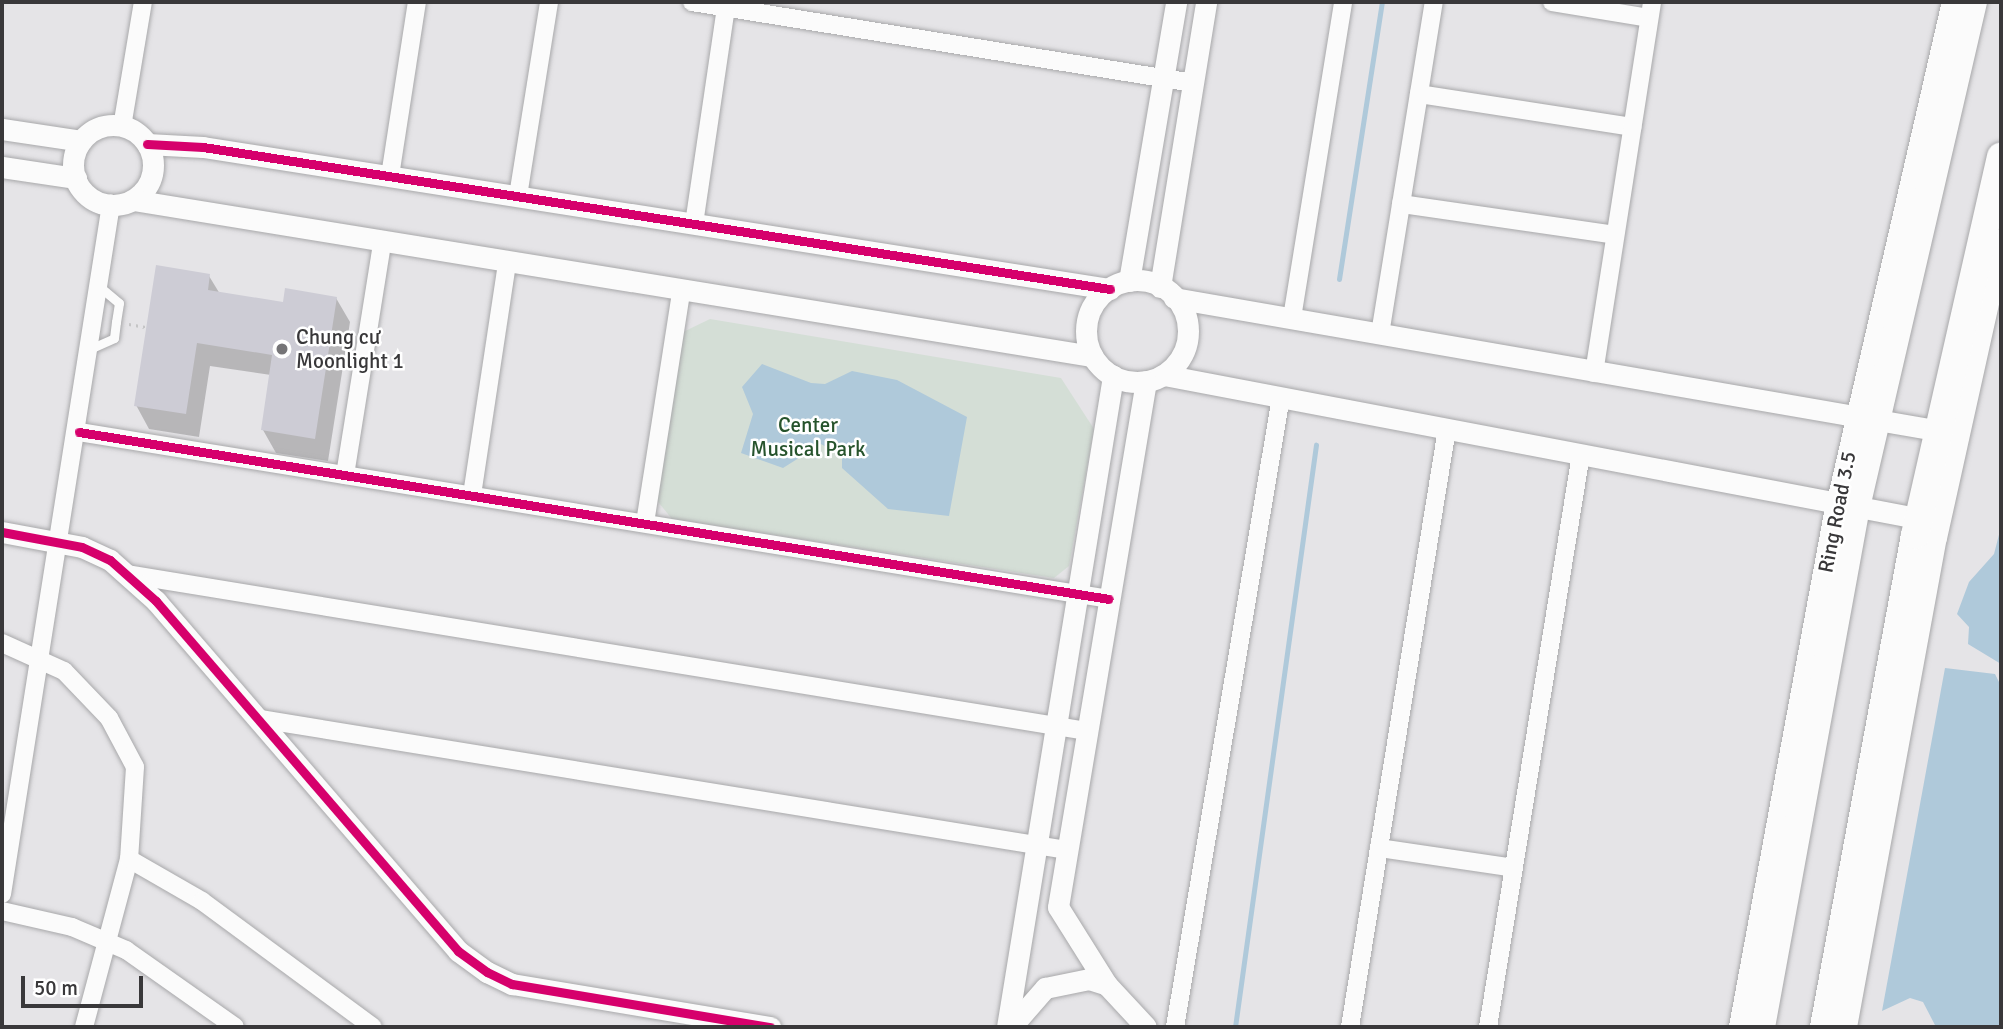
<!DOCTYPE html>
<meta charset="utf-8">
<style>
body{margin:0}
#map{position:relative;width:2003px;height:1029px;overflow:hidden;background:#e5e4e7;font-family:Signika,sans-serif}
div>[style]{position:absolute}
.green>*{inset:0;background:#d4ded6}
.water>*{inset:0;background:#afc9da}
.shadow>*{inset:0;background:#0003}
.stream>*{height:5px;margin:-2.5px;padding:0 2.5px;transform-origin:2.5px;border-radius:2.5px;background:#afc9da}
.building>*{inset:0;background:#cdccd5}
.path>*{height:2.5px;margin-top:-1.25px;transform-origin:0;background:repeating-linear-gradient(90deg,#c5c5c6 0 2px,transparent 0 7px)}
.roads{filter:drop-shadow(0 0 2px #a8a8aa) drop-shadow(0 0 2px #a8a8aa)}
.service>*{height:9px;margin:-4.5px;padding:0 4.5px;transform-origin:4.5px;border-radius:4.5px;background:#fbfbfb}
.minor>*{height:18px;margin:-9px;padding:0 9px;transform-origin:9px;border-radius:9px;background:#fbfbfb}
.tertiary>*{height:21px;margin:-10.5px;padding:0 10.5px;transform-origin:10.5px;border-radius:10.5px;background:#fbfbfb}
.tertiary>.ring{margin:-10.5px;padding:0;box-sizing:content-box;background:none;border:21px solid #fbfbfb;border-radius:50%}
.secondary>*{height:24px;margin:-12px;padding:0 12px;transform-origin:12px;border-radius:12px;background:#fbfbfb}
.primary>*{height:28px;margin:-14px;padding:0 14px;transform-origin:14px;border-radius:14px;background:#fbfbfb}
.cycleway>*{height:9px;margin:-4.5px;padding:0 4.5px;transform-origin:4.5px;border-radius:4.5px;background:#d6006c}
.dots>*{width:19px;height:19px;translate:-50% -50%;box-sizing:border-box;border:4px solid #fff;border-radius:50%}
span{translate:-50% -50%;white-space:nowrap;text-align:center;line-height:1.15;-webkit-text-stroke:5px #fff;paint-order:stroke}
.poi-label{font-size:21px;color:#39383a}
.left{translate:0 -50%;text-align:left}
.park-label{font-size:21px;color:#26532c}
.street-label{font-size:21px;color:#39383a}
.frame{position:absolute;inset:0;border:4px solid #39383a;pointer-events:none}
.scale{position:absolute;left:21px;top:976px;width:122px;height:32px;box-sizing:border-box;border:4px solid #39383a;border-top:0;padding-left:9px;font-size:21px;line-height:24px;white-space:nowrap;color:#39383a;-webkit-text-stroke:5px #fff;paint-order:stroke}
</style>
<div id="map">
<div class="green">
<div style="clip-path:polygon(710px 319px,1061px 378px,1094px 429px,1069px 566px,1054px 578px,672px 519px,655px 498px,681px 333px)"></div>
</div>
<div class="water">
<div style="clip-path:polygon(762px 364px,811px 383px,825px 384px,852px 371px,897px 380px,967px 417px,949px 516px,888px 509px,842px 468px,842px 456px,821px 444px,783px 468px,741px 453px,753px 414px,742px 387px)"></div>
<div style="clip-path:polygon(2001px 527px,2001px 664px,1968px 644px,1969px 627px,1957px 614px,1969px 582px,1994px 554px)"></div>
<div style="clip-path:polygon(1945px 668px,1995px 674px,2001px 686px,2001px 1027px,1936px 1027px,1923px 1002px,1910px 998px,1882px 1011px)"></div>
</div>
<div class="shadow">
<div style="clip-path:polygon(209px 276px,220px 294px,284px 304px,336px 298px,350px 322px,328px 461px,276px 453px,263px 430px,271px 375px,210px 366px,199px 437px,149px 429px,136px 405px)"></div>
</div>
<div class="stream">
<div style="left:1339px;top:279px;width:280px;rotate:-81.2deg"></div>
<div style="left:1235px;top:1027px;width:588px;rotate:-82.08deg"></div>
</div>
<div class="building">
<div style="clip-path:polygon(156px 265px,210px 274px,208px 290px,283px 302px,285px 288px,337px 297px,315px 439px,261px 430px,272px 355px,197px 343px,186px 414px,134px 406px)"></div>
</div>
<div class="path">
<div style="left:129px;top:324px;width:17px;rotate:10deg"></div>
</div>
<div class="roads">
<div class="service">
<div style="left:92px;top:348px;width:24px;rotate:-24deg"></div>
<div style="left:114px;top:338px;width:16px;rotate:-83deg"></div>
<div style="left:116px;top:322px;width:19px;rotate:-81deg"></div>
<div style="left:119px;top:303px;width:23px;rotate:-140deg"></div>
</div>
<div class="minor">
<div style="left:692px;top:2px;width:508px;rotate:9.18deg"></div>
<div style="left:1552px;top:2px;width:98px;rotate:9.4deg"></div>
<div style="left:1419px;top:94px;width:216px;rotate:8.8deg"></div>
<div style="left:122px;top:127px;width:127px;rotate:-80.5deg"></div>
<div style="left:390px;top:176px;width:176px;rotate:-81.2deg"></div>
<div style="left:518px;top:196px;width:196px;rotate:-80.9deg"></div>
<div style="left:1401px;top:204px;width:216px;rotate:8.2deg"></div>
<div style="left:694px;top:224px;width:219px;rotate:-81.6deg"></div>
<div style="left:1292px;top:318px;width:320px;rotate:-80.8deg"></div>
<div style="left:1380px;top:334px;width:336px;rotate:-80.8deg"></div>
<div style="left:1594px;top:373px;width:376px;rotate:-81.1deg"></div>
<div style="left:79px;top:432px;width:1043px;rotate:9.21deg"></div>
<div style="left:345px;top:475px;width:234px;rotate:-80.9deg"></div>
<div style="left:472px;top:495px;width:234px;rotate:-81.4deg"></div>
<div style="left:645px;top:523px;width:234px;rotate:-81.1deg"></div>
<div style="left:126px;top:574px;width:974px;rotate:9.28deg"></div>
<div style="left:2px;top:643px;width:68px;rotate:24.3deg"></div>
<div style="left:64px;top:671px;width:65px;rotate:46.2deg"></div>
<div style="left:109px;top:718px;width:55px;rotate:62deg"></div>
<div style="left:135px;top:767px;width:92px;rotate:93.7deg"></div>
<div style="left:129px;top:859px;width:174px;rotate:105deg"></div>
<div style="left:260px;top:719px;width:818px;rotate:9.22deg"></div>
<div style="left:1379px;top:848px;width:136px;rotate:8.4deg"></div>
<div style="left:129px;top:859px;width:84px;rotate:29.9deg"></div>
<div style="left:202px;top:901px;width:212px;rotate:36.4deg"></div>
<div style="left:2px;top:894px;width:699px;rotate:-81.02deg"></div>
<div style="left:2px;top:911px;width:72px;rotate:12.9deg"></div>
<div style="left:72px;top:927px;width:59px;rotate:23.1deg"></div>
<div style="left:126px;top:950px;width:133px;rotate:35.2deg"></div>
<div style="left:1175px;top:1027px;width:639px;rotate:-80.45deg"></div>
<div style="left:1350px;top:1027px;width:606px;rotate:-80.79deg"></div>
<div style="left:1488px;top:1027px;width:580px;rotate:-80.78deg"></div>
</div>
<div class="tertiary">
<div class="ring" style="left:73px;top:125px;width:59px;height:59px"></div>
<div style="left:2px;top:129px;width:80px;rotate:8.6deg"></div>
<div style="left:147px;top:144px;width:56px;rotate:3.1deg"></div>
<div style="left:203px;top:147px;width:918px;rotate:8.9deg"></div>
<div style="left:2px;top:167px;width:75px;rotate:8.5deg"></div>
<div style="left:133px;top:200px;width:972px;rotate:9.24deg"></div>
<div class="ring" style="left:1086px;top:280px;width:81px;height:81px"></div>
<div style="left:1129px;top:281px;width:283px;rotate:-80.4deg"></div>
<div style="left:1160px;top:287px;width:289px;rotate:-80.8deg"></div>
<div style="left:1174px;top:298px;width:790px;rotate:9.84deg"></div>
<div style="left:1164px;top:375px;width:782px;rotate:10.76deg"></div>
<div style="left:2px;top:532px;width:81px;rotate:10.6deg"></div>
<div style="left:82px;top:547px;width:31px;rotate:25deg"></div>
<div style="left:110px;top:560px;width:62px;rotate:41.7deg"></div>
<div style="left:156px;top:601px;width:462px;rotate:49.2deg"></div>
<div style="left:458px;top:951px;width:36px;rotate:36deg"></div>
<div style="left:487px;top:972px;width:28px;rotate:26deg"></div>
<div style="left:512px;top:984px;width:262px;rotate:9.5deg"></div>
<div style="left:1107px;top:985px;width:92px;rotate:-122.1deg"></div>
<div style="left:1058px;top:907px;width:533px;rotate:-80.5deg"></div>
<div style="left:1007px;top:1027px;width:660px;rotate:-80.75deg"></div>
<div style="left:1011px;top:1027px;width:52px;rotate:-48.9deg"></div>
<div style="left:1045px;top:988px;width:45px;rotate:-11.6deg"></div>
<div style="left:1089px;top:979px;width:19px;rotate:18deg"></div>
<div style="left:1107px;top:985px;width:57px;rotate:47.1deg"></div>
</div>
<div class="secondary">
<div style="left:1741px;top:1027px;width:517px;rotate:-79.52deg"></div>
<div style="left:1835px;top:519px;width:531px;rotate:-77.04deg"></div>
<div style="left:1845px;top:1027px;width:497px;rotate:-79.6deg"></div>
<div style="left:1935px;top:538px;width:304px;rotate:-77.5deg"></div>
</div>
<div class="primary">
<div style="left:1761px;top:1027px;width:529px;rotate:-79.65deg"></div>
<div style="left:1856px;top:507px;width:518px;rotate:-76.96deg"></div>
<div style="left:1824px;top:1027px;width:500px;rotate:-79.52deg"></div>
<div style="left:1915px;top:535px;width:388px;rotate:-77.2deg"></div>
</div>
</div>
<div class="cycleway">
<div style="left:147px;top:144px;width:56px;rotate:3.1deg"></div>
<div style="left:203px;top:147px;width:918px;rotate:8.9deg"></div>
<div style="left:79px;top:432px;width:1043px;rotate:9.21deg"></div>
<div style="left:2px;top:532px;width:81px;rotate:10.6deg"></div>
<div style="left:82px;top:547px;width:31px;rotate:25deg"></div>
<div style="left:110px;top:560px;width:62px;rotate:41.7deg"></div>
<div style="left:156px;top:601px;width:462px;rotate:49.2deg"></div>
<div style="left:458px;top:951px;width:36px;rotate:36deg"></div>
<div style="left:487px;top:972px;width:28px;rotate:26deg"></div>
<div style="left:512px;top:984px;width:262px;rotate:9.5deg"></div>
</div>
<div class="dots">
<div style="left:282px;top:349px;background:#757477"></div>
</div>
<div class="poi-label">
<span class="left" style="left:296px;top:349px">Chung cư<br>Moonlight 1</span>
</div>
<div class="park-label">
<span style="left:808px;top:437px">Center<br>Musical Park</span>
</div>
<div class="street-label">
<span style="left:1837px;top:512px;rotate:-79deg">Ring Road 3.5</span>
</div>
<div class="frame"></div>
<div class="scale">50 m</div>
</div>
